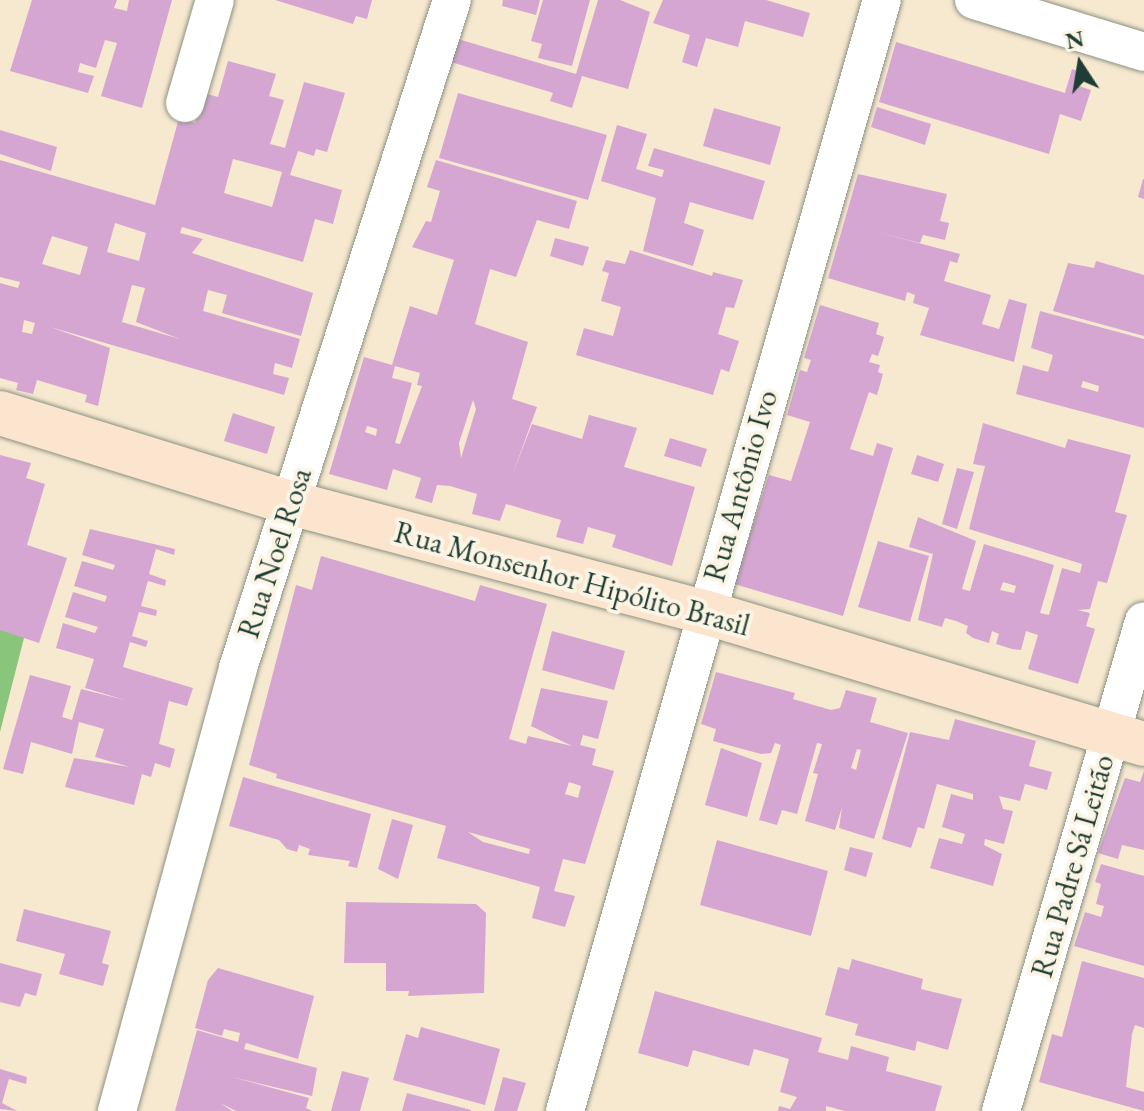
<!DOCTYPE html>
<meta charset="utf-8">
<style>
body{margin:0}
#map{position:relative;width:1144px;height:1111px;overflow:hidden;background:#f7e8d0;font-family:"EB Garamond",serif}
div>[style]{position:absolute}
.green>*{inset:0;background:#89c57b}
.building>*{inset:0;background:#d6a6d2}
.roads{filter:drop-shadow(0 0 2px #8b9282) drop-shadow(0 0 2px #8b9282)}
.street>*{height:38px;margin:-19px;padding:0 19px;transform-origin:19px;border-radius:19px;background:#fff}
.secondary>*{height:44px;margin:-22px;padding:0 22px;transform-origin:22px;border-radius:22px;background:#fce5cf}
span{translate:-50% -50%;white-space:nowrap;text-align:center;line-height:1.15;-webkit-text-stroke:8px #fcf5e5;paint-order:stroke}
.street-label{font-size:30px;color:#1f3d34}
.north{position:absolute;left:1040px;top:24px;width:80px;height:80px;-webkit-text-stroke:6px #fcf5e5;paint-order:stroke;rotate:348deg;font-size:22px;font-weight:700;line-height:32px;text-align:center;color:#1f3d34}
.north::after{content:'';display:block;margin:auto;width:28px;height:36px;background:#1f3d34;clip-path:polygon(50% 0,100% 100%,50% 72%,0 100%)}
</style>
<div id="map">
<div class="green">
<div style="clip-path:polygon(0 627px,25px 634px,0 732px)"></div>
</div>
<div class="building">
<div style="clip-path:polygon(32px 0,117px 0,114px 8px,127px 11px,129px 0,172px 0,142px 108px,101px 96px,117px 43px,105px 40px,96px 68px,80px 63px,78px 72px,94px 76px,88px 93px,10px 71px)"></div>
<div style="clip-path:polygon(275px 0,372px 0,367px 19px,356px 16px,353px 24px)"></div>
<div style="clip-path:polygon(503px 0,540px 0,536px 15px,502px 6px)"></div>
<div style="clip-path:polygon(543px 0,590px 0,572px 66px,538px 58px,542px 44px,531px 41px)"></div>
<div style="clip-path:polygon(598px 0,620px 0,650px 12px,628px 89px,582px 76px,572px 108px,550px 101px,553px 93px,451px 62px,458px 39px,576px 74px)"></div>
<div style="clip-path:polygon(663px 0,766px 0,810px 13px,803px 37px,745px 21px,738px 47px,706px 38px,697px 67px,682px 62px,690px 35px,653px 23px)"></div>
<div style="clip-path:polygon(896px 42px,1065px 93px,1072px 69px,1080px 72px,1076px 85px,1091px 90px,1081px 121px,1060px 114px,1049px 154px,879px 102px)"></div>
<div style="clip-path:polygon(evenodd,228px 61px,276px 74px,269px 96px,284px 100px,270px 144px,285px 148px,304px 82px,345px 93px,327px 152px,316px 149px,314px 156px,298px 151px,290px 175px,342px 190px,333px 224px,315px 219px,303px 262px,182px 227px,180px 233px,203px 239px,192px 253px,313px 293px,301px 336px,222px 313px,227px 295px,208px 290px,203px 311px,300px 339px,292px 368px,275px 363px,273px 374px,289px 378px,284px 395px,50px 327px,110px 348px,98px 406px,85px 402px,87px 395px,37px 380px,33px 394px,16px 390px,18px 383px,0 378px,0 283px,18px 288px,20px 282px,0 277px,0 160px,155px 205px,179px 118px,195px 123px,204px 93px,218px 97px,228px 61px,233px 159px,282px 172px,272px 207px,224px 193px,233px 159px,228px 61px,115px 223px,146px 233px,139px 261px,107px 252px,115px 223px,228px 61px,52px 236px,88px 247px,80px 275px,42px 264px,52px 236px,228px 61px,132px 285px,145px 288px,136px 322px,180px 339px,122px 322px,132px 285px,228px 61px,24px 320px,35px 323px,32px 334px,22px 332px,24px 320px)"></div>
<div style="clip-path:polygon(458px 93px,607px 135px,588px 200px,439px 158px)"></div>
<div style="clip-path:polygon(877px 107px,931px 124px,925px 145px,871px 127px)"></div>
<div style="clip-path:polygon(714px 108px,781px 127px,770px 165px,703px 146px)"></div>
<div style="clip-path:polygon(617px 125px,647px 134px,636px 169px,662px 177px,664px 170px,648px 166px,654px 148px,765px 181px,753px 220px,690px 202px,684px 223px,704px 230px,693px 266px,643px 251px,656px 198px,601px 181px)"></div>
<div style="clip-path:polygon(0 130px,57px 147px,51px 171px,0 154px)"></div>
<div style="clip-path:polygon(evenodd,436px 160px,577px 201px,569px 229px,537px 220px,516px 277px,490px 269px,475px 324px,528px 342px,512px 399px,537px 407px,512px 476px,532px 424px,582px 439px,589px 415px,637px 428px,624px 467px,695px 487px,672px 566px,612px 547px,616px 535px,588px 527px,583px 544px,556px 537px,561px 520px,506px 504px,500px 521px,472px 514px,477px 494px,450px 486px,437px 485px,432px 503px,415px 498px,421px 478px,393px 469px,387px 490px,329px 474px,364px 357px,392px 365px,410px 306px,437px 315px,454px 260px,412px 247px,426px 221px,431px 222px,440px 191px,427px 187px,436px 160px,395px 366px,420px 373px,417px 385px,422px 386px,400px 444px,395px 443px,412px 383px,392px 378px,395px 366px,436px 160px,473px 400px,476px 409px,461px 458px,459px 443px,473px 400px,436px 160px,367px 426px,377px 429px,376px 436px,365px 432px,367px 426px)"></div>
<div style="clip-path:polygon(858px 174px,947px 194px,940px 221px,949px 223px,945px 240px,923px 235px,920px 243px,877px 232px,960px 254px,957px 263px,950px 261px,944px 281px,991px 295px,982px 324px,999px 329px,1009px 299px,1027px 304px,1014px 362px,920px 335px,929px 308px,913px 303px,915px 295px,907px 292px,905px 301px,828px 278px)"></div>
<div style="clip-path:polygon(1143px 179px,1144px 179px,1144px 199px,1138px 197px)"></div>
<div style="clip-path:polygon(555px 238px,589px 247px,583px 266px,550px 256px)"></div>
<div style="clip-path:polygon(630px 250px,712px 276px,713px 272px,743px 280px,734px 308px,726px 307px,718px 334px,739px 341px,729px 372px,721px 369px,713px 395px,576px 355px,584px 328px,613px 336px,621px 307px,601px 301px,609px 273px,602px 271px,606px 260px,625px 264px)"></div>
<div style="clip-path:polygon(1096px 261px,1144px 275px,1144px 336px,1053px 311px,1068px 263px,1094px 268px)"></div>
<div style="clip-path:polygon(820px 305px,879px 323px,876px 334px,884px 337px,882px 344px,878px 356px,872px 354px,869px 362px,880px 365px,878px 372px,883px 374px,877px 395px,869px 392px,850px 449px,873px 456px,877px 443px,893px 448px,843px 616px,734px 584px,769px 475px,791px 481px,810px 422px,787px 415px,800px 370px,807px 372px,811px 360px,804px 358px)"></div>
<div style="clip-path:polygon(evenodd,1040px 311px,1144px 339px,1144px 428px,1016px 394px,1023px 365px,1048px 372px,1053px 355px,1031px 348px,1040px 311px,1083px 381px,1099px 386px,1098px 392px,1081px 387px,1083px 381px)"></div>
<div style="clip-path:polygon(233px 413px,275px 427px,267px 454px,224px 441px)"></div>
<div style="clip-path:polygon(evenodd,983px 423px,1065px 448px,1068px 439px,1131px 455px,1115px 512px,1127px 515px,1107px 583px,1098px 581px,1090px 609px,1078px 610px,1090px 613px,1086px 626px,1095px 629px,1078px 684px,1028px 669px,1038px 635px,1026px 631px,1021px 650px,1012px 649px,996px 644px,999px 634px,992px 631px,989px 643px,973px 638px,966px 633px,968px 626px,956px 621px,945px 618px,942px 627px,918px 620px,933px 554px,909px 547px,918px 517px,976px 541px,962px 589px,970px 591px,984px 544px,1054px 565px,1040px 613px,1049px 615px,1062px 568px,1080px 573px,1082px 564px,969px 529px,985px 466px,973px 464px,983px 423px,1003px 582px,1016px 586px,1014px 593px,1000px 590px,1003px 582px)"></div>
<div style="clip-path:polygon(670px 438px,707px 449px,701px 467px,664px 456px)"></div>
<div style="clip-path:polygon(0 455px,31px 463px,26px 478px,45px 484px,27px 545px,67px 558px,39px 643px,0 630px)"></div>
<div style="clip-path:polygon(917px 455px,944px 464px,938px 482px,911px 474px)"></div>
<div style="clip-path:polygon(957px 468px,974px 472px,957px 529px,942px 524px)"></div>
<div style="clip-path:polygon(90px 529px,175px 549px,174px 555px,156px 549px,149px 574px,166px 580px,165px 586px,148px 581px,141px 606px,157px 610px,156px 616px,139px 612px,132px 636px,148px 641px,146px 647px,130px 642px,123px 667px,193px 688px,187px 706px,169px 701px,159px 744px,175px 749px,170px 768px,155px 763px,151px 777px,142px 774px,134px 805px,65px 787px,74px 758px,130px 767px,95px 757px,104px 729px,79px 722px,72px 754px,31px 742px,23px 774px,3px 769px,30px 675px,71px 686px,62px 717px,72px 720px,81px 689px,125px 700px,85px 688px,94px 659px,56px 648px,63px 623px,95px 633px,98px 627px,65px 617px,73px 592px,105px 602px,107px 596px,74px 586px,82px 561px,113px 570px,115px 565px,82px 555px)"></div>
<div style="clip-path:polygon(878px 541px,929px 556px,910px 622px,858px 607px)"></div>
<div style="clip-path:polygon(evenodd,321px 556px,475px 601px,480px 585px,547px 604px,509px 739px,526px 744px,528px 736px,572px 746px,531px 726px,541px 688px,608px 701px,598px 739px,583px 735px,580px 745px,596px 749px,592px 765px,614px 771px,585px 864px,563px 859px,554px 891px,575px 896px,565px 927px,532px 918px,540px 887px,437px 858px,446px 826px,276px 778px,277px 774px,249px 765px,296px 585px,312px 590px,321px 556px,569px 782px,581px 786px,578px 798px,565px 794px,569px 782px,321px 556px,468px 832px,530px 849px,529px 854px,483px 842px,468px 832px)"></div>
<div style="clip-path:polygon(552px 631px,625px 651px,614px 690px,542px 670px)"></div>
<div style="clip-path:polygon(evenodd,716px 672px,795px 693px,793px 699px,831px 710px,840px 708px,846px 690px,877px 698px,870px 722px,908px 733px,874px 839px,839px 828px,842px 807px,835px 830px,805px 821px,818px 774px,813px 773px,822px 744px,817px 743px,797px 814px,782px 810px,777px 825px,759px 820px,781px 745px,775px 743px,771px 753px,761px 754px,713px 741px,716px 729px,701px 724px,716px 672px,857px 749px,861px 750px,856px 770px,851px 768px,857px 749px)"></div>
<div style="clip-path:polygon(955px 719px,1036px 741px,1029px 766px,1052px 772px,1047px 790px,1025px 784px,1020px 801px,999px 796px,1003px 809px,1013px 811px,1004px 844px,985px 839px,984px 845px,1002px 854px,993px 886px,930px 868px,939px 838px,962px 844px,965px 834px,942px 827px,951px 794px,973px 800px,973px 794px,937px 784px,924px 829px,918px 827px,911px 848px,882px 839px,910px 732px,949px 740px)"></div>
<div style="clip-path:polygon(721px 748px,762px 763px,747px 817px,705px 805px)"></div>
<div style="clip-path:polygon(1144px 771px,1144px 850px,1122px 845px,1118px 859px,1098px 853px,1125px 778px,1140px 782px)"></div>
<div style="clip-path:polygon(243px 777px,371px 814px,357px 868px,348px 866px,350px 861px,308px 855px,310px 849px,299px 845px,297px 852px,287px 849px,279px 840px,229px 826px)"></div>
<div style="clip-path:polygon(392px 819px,413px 825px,398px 879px,378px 869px)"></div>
<div style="clip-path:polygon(717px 840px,828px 871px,811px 936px,700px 905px)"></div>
<div style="clip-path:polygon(850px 847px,873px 853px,866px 877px,844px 870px)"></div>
<div style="clip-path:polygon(1101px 864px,1144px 876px,1144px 966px,1074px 946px,1085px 912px,1101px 917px,1104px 906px,1096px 904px,1101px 884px,1095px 882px)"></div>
<div style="clip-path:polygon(346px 902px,476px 904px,486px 913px,484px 993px,408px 996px,409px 991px,386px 991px,386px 963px,344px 963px)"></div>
<div style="clip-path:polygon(24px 909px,111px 931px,102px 963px,109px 965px,103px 986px,59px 974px,65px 954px,16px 941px)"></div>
<div style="clip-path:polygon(852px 959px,923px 979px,921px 989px,962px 999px,948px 1050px,917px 1041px,915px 1051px,855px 1035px,858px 1024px,825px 1015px,838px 967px,849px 970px)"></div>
<div style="clip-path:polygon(1082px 961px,1144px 978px,1144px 1028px,1135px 1025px,1132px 1034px,1126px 1087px,1144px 1092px,1144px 1111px,1039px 1082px,1052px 1034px,1062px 1037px)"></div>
<div style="clip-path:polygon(0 963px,42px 974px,36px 996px,25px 993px,20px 1007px,0 1002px)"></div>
<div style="clip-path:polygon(218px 968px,314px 996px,298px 1059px,246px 1043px,244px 1049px,317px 1068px,312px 1096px,232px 1077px,309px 1098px,306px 1108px,312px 1111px,236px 1111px,220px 1103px,232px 1111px,175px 1111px,197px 1030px,238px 1042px,240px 1033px,224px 1029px,222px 1036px,195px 1028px,208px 980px)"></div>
<div style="clip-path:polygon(655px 991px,822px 1038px,818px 1052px,848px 1060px,851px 1046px,889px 1057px,886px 1071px,942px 1086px,935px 1111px,845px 1111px,826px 1106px,826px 1111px,778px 1111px,779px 1106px,790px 1109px,797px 1097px,780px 1092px,789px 1059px,754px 1049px,749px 1066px,693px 1050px,688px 1067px,638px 1053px)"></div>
<div style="clip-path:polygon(421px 1027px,500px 1049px,485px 1105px,393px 1080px,406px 1034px,418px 1038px)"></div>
<div style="clip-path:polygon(0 1069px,27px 1077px,26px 1084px,9px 1079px,2px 1103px,17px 1111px,0 1109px)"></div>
<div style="clip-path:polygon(342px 1071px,369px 1078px,360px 1111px,331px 1111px)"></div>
<div style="clip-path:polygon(503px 1077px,526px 1083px,517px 1111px,494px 1111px)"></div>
<div style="clip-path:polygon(407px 1093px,471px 1110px,471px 1111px,402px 1111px)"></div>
</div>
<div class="roads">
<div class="street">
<div style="left:974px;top:0;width:178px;rotate:17deg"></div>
<div style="left:185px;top:103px;width:107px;rotate:-73.8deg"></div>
<div style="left:117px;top:1111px;width:459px;rotate:-74.7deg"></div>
<div style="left:238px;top:668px;width:701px;rotate:-72.24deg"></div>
<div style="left:565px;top:1111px;width:1155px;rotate:-74.08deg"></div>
<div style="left:1001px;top:1111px;width:510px;rotate:-73.73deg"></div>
</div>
<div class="secondary">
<div style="left:0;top:413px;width:305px;rotate:17.2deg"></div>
<div style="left:291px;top:503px;width:427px;rotate:14.8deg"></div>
<div style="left:704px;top:612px;width:459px;rotate:16.7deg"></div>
</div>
</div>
<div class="street-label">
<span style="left:741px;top:486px;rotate:-74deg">Rua Antônio Ivo</span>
<span style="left:275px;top:553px;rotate:-72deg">Rua Noel Rosa</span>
<span style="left:572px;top:579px;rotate:15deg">Rua Monsenhor Hipólito Brasil</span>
<span style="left:1073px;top:866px;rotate:-74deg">Rua Padre Sá Leitão</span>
</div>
<div class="north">N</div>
</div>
